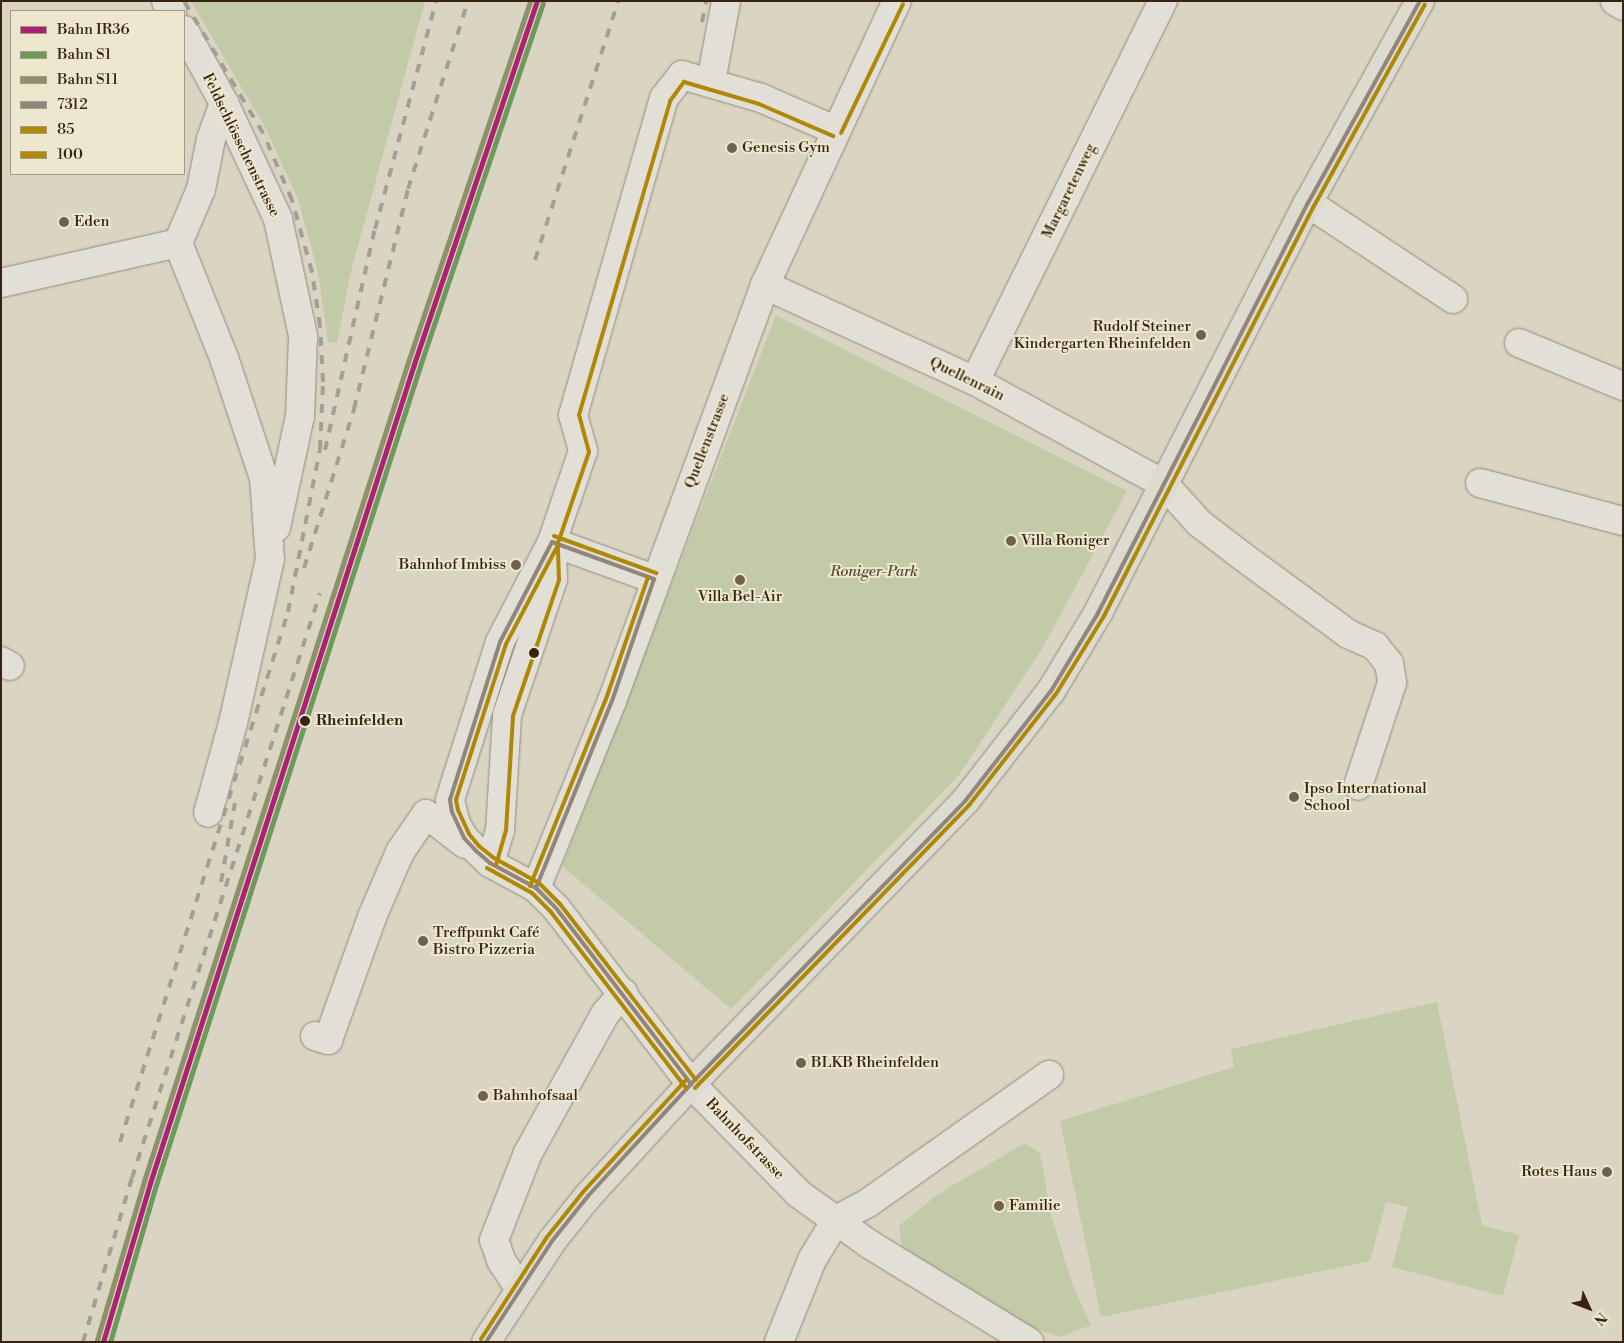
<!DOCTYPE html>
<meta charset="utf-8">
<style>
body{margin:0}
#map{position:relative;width:1624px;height:1343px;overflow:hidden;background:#dad4c2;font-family:"Libre Bodoni",serif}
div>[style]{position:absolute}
.green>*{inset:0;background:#c2caa8}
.roads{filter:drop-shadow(0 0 1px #918b7e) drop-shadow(0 0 1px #918b7e)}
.minor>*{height:28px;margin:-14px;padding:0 14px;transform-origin:14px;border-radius:14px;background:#e2dfd6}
.major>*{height:28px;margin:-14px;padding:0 14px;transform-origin:14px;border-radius:14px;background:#dddacf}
.rail>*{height:4px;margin-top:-2px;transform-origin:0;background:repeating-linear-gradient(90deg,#a39e96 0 9px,transparent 0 18px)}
.bus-1>*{height:4px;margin:-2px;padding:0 2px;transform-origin:2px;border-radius:2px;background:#91867b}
.bus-2>*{height:4px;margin:-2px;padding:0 2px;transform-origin:2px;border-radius:2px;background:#af8806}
.bus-3>*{height:4px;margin:-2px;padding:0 2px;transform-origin:2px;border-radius:2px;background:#af8806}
.rail-1>*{height:5px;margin:-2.5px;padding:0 2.5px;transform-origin:2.5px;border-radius:2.5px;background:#ae2071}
.rail-2>*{height:5px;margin:-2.5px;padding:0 2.5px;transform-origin:2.5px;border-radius:2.5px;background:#6b9a5b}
.rail-3>*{height:5px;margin:-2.5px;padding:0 2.5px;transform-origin:2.5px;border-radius:2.5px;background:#8b9269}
.dots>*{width:14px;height:14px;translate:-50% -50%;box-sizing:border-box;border:2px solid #ede7d0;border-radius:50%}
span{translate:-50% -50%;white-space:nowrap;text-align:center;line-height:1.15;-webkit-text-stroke:4px #ede7d0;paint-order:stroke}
.street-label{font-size:15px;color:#37230f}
.poi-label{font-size:15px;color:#37230f}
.left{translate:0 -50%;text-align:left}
.right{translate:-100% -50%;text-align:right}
.park-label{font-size:15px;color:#554a30;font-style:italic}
.stop-label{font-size:15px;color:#37230f;font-weight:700}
.frame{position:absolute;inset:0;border:2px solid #37230f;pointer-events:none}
.legend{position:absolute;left:10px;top:10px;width:175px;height:165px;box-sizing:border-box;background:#ede7d0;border:1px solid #a49983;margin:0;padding:6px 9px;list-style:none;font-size:15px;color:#37230f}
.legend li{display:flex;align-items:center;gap:10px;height:25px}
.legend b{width:25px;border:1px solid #a49983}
.north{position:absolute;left:1564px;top:1283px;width:50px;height:50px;-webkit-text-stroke:4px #ede7d0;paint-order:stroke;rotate:133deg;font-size:14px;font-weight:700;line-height:20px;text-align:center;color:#37230f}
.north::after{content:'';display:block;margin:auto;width:18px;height:22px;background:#37230f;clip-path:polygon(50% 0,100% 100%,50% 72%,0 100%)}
</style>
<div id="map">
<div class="green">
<div style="clip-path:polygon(191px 1px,425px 1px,351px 271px,337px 343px,328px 342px,318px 272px,298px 199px,266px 129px)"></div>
<div style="clip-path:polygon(776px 315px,1127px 491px,1042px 649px,959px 775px,731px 1009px,562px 866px)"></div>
<div style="clip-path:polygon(1437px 1002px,1482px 1225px,1519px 1235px,1503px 1296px,1392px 1267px,1408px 1207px,1386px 1202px,1370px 1261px,1101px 1317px,1060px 1121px,1234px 1067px,1231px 1049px)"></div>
<div style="clip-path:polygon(1025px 1143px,1040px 1153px,1051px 1215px,1073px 1286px,1091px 1325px,1060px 1337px,1031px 1327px,902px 1247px,899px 1226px,938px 1194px)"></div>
</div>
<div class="roads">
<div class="minor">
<div style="left:166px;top:1px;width:12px;rotate:59deg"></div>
<div style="left:1615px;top:1px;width:9px;rotate:32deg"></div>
<div style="left:184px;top:30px;width:83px;rotate:61.3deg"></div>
<div style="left:224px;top:103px;width:128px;rotate:65deg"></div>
<div style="left:278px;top:219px;width:120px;rotate:77.9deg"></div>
<div style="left:303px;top:336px;width:80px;rotate:92.1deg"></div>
<div style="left:300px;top:416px;width:114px;rotate:102.2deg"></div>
<div style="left:711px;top:82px;width:82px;rotate:-79.5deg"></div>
<div style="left:835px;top:130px;width:81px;rotate:-156.6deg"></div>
<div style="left:761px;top:98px;width:82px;rotate:-163.8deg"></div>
<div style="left:682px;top:75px;width:29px;rotate:128deg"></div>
<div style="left:664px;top:98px;width:330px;rotate:106deg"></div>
<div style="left:573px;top:415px;width:37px;rotate:74deg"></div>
<div style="left:583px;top:451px;width:96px;rotate:108.8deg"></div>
<div style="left:552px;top:542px;width:113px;rotate:117.5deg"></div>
<div style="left:500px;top:642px;width:166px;rotate:107.6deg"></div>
<div style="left:450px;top:800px;width:25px;rotate:76deg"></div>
<div style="left:456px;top:824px;width:16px;rotate:60deg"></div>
<div style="left:464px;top:838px;width:36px;rotate:44deg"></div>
<div style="left:490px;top:863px;width:52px;rotate:28.5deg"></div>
<div style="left:536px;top:888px;width:28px;rotate:45deg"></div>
<div style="left:556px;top:908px;width:222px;rotate:52.5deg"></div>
<div style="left:691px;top:1084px;width:154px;rotate:45.5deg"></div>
<div style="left:799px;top:1194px;width:86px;rotate:35.5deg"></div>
<div style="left:869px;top:1244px;width:188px;rotate:31.5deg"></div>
<div style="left:1308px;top:203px;width:174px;rotate:33.5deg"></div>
<div style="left:178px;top:243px;width:124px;rotate:68.2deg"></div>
<div style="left:224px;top:358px;width:126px;rotate:71.6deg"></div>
<div style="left:264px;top:478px;width:81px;rotate:85.8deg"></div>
<div style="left:270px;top:559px;width:168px;rotate:102.7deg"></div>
<div style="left:233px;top:723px;width:93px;rotate:105.5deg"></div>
<div style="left:1px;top:283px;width:181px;rotate:-12.7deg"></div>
<div style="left:178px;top:243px;width:59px;rotate:-66.9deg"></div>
<div style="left:201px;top:189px;width:51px;rotate:-78.7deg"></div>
<div style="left:211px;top:139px;width:38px;rotate:-70deg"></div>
<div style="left:765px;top:285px;width:231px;rotate:24.6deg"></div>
<div style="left:975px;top:381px;width:215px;rotate:28.6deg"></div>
<div style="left:1164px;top:484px;width:52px;rotate:48.1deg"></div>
<div style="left:1199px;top:523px;width:54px;rotate:37.5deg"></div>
<div style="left:1242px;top:556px;width:132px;rotate:36.3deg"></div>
<div style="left:1348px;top:634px;width:30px;rotate:24deg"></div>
<div style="left:1375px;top:646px;width:22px;rotate:51deg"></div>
<div style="left:1389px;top:663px;width:20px;rotate:81deg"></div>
<div style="left:1392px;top:683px;width:108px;rotate:108.3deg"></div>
<div style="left:1519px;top:343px;width:113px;rotate:22.5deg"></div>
<div style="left:975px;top:381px;width:424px;rotate:-63.7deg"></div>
<div style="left:1480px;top:483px;width:148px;rotate:14.9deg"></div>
<div style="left:552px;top:542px;width:109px;rotate:19.9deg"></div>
<div style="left:1px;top:661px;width:10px;rotate:29deg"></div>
<div style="left:490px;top:863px;width:34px;rotate:-73deg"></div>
<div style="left:500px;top:831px;width:116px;rotate:-86.5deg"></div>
<div style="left:507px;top:715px;width:144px;rotate:-71.3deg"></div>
<div style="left:553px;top:579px;width:31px;rotate:-92deg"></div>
<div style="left:536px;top:888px;width:202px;rotate:-67.9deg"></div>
<div style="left:612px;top:701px;width:443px;rotate:-69.8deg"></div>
<div style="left:765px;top:285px;width:313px;rotate:-65.1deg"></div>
<div style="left:315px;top:1036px;width:14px;rotate:17deg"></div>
<div style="left:328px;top:1040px;width:131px;rotate:-70.3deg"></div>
<div style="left:372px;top:917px;width:71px;rotate:-66.7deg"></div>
<div style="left:400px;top:852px;width:46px;rotate:-55.6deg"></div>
<div style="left:426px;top:814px;width:49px;rotate:37.6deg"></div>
<div style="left:519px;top:1288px;width:33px;rotate:-123deg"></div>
<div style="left:501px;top:1260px;width:21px;rotate:-109deg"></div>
<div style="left:494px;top:1240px;width:93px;rotate:-68.7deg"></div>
<div style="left:528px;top:1153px;width:159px;rotate:-61deg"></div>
<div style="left:605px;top:1014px;width:28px;rotate:-49deg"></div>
<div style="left:779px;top:1342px;width:88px;rotate:-68.1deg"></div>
<div style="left:812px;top:1260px;width:47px;rotate:-59deg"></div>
<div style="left:836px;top:1220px;width:36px;rotate:-28deg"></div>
<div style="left:868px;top:1203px;width:222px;rotate:-35.3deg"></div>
</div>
<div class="major">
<div style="left:486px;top:1342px;width:121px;rotate:-56.8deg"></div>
<div style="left:552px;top:1241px;width:58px;rotate:-51.3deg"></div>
<div style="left:588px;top:1196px;width:152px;rotate:-47.4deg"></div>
<div style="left:691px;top:1084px;width:395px;rotate:-45.9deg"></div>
<div style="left:966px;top:800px;width:138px;rotate:-52.1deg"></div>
<div style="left:1051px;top:691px;width:91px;rotate:-58.9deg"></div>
<div style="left:1098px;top:613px;width:461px;rotate:-62.9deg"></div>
<div style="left:1308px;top:203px;width:231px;rotate:-61deg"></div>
</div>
</div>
<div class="rail">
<div style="left:702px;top:22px;width:21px;rotate:-79deg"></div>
<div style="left:535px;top:260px;width:272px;rotate:-72.2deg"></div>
<div style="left:325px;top:450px;width:227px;rotate:-77.3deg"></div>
<div style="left:375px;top:229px;width:236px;rotate:-75deg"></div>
<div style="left:304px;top:568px;width:167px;rotate:-72.5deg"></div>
<div style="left:354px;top:409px;width:227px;rotate:-76.2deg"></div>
<div style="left:408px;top:189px;width:197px;rotate:-72.3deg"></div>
<div style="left:221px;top:882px;width:80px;rotate:-80deg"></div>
<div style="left:120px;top:1142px;width:556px;rotate:-72.41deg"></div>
<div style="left:288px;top:612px;width:166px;rotate:-78.9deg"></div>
<div style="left:320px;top:449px;width:67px;rotate:-87.4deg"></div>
<div style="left:323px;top:382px;width:56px;rotate:-93.1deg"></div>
<div style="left:320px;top:326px;width:55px;rotate:-98.4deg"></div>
<div style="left:312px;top:272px;width:75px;rotate:-105.5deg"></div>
<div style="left:292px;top:200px;width:73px;rotate:-113.4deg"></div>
<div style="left:263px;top:133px;width:154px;rotate:-120.9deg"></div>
<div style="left:83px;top:1342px;width:171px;rotate:-73.4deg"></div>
<div style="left:132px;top:1178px;width:614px;rotate:-72.18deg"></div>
</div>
<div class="bus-1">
<div style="left:552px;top:542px;width:113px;rotate:117.5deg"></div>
<div style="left:500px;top:642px;width:166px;rotate:107.6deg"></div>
<div style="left:450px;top:800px;width:12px;rotate:81deg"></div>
<div style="left:452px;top:812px;width:29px;rotate:65deg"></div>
<div style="left:464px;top:838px;width:16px;rotate:47deg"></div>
<div style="left:475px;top:850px;width:20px;rotate:41deg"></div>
<div style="left:490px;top:863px;width:52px;rotate:28.5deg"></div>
<div style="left:536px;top:888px;width:28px;rotate:45deg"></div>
<div style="left:556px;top:908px;width:222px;rotate:52.5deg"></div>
<div style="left:552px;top:542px;width:109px;rotate:19.9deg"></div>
<div style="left:536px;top:888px;width:202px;rotate:-67.9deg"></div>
<div style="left:612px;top:701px;width:129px;rotate:-71deg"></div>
<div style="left:486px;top:1342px;width:121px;rotate:-56.8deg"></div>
<div style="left:552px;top:1241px;width:58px;rotate:-51.3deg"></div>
<div style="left:588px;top:1196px;width:152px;rotate:-47.4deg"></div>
<div style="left:691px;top:1084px;width:395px;rotate:-45.9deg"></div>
<div style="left:966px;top:800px;width:138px;rotate:-52.1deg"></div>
<div style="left:1051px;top:691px;width:91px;rotate:-58.9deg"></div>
<div style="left:1098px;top:613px;width:461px;rotate:-62.9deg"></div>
<div style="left:1308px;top:203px;width:231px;rotate:-61deg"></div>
</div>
<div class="bus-2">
<div style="left:841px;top:133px;width:143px;rotate:-64.3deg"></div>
<div style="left:496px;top:865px;width:35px;rotate:-74deg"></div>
<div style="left:506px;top:831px;width:115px;rotate:-86.5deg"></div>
<div style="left:513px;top:716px;width:144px;rotate:-71.3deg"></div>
<div style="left:559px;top:580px;width:37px;rotate:-92deg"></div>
<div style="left:558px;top:543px;width:96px;rotate:-71.2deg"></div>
<div style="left:589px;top:452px;width:38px;rotate:-105deg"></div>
<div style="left:579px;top:415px;width:327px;rotate:-73.8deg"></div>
<div style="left:670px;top:101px;width:24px;rotate:-54deg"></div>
<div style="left:684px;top:82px;width:78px;rotate:16.3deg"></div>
<div style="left:759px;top:104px;width:81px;rotate:23.4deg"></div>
<div style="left:487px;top:868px;width:51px;rotate:29.1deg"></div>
<div style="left:532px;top:893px;width:27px;rotate:45deg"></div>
<div style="left:551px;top:912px;width:222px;rotate:52.5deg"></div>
<div style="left:695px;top:1088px;width:395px;rotate:-45.9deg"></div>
<div style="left:970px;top:804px;width:140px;rotate:-52deg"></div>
<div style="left:1056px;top:694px;width:92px;rotate:-58.4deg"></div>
<div style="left:1104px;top:616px;width:461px;rotate:-62.9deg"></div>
<div style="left:1314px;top:206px;width:230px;rotate:-61.2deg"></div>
</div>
<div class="bus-3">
<div style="left:554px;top:536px;width:109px;rotate:19.9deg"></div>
<div style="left:558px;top:545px;width:112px;rotate:117.7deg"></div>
<div style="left:506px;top:644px;width:164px;rotate:107.8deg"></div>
<div style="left:456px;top:800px;width:10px;rotate:79deg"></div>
<div style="left:458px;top:810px;width:26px;rotate:65deg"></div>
<div style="left:469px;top:834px;width:16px;rotate:50deg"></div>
<div style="left:479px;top:846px;width:19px;rotate:39deg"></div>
<div style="left:494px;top:858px;width:51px;rotate:29.1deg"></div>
<div style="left:539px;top:883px;width:30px;rotate:45deg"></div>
<div style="left:560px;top:904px;width:222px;rotate:52.3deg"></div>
<div style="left:530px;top:886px;width:202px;rotate:-67.9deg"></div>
<div style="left:606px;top:699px;width:129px;rotate:-71deg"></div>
<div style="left:481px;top:1339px;width:121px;rotate:-57.1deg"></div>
<div style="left:547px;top:1237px;width:58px;rotate:-51.3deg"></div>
<div style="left:583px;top:1192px;width:152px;rotate:-47.4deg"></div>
</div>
<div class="rail-1">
<div style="left:103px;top:1342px;width:166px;rotate:-73.5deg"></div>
<div style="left:150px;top:1183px;width:860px;rotate:-72.13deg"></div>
<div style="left:414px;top:364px;width:383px;rotate:-71.3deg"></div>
</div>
<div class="rail-2">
<div style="left:110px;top:1342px;width:164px;rotate:-73.7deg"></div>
<div style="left:156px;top:1185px;width:860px;rotate:-72.13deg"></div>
<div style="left:420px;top:366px;width:383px;rotate:-71.3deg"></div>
</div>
<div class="rail-3">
<div style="left:97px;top:1340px;width:166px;rotate:-73.5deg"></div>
<div style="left:144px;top:1181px;width:860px;rotate:-72.13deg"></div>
<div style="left:408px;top:362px;width:381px;rotate:-71.3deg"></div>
</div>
<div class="dots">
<div style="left:732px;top:148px;background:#70614e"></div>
<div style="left:64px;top:222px;background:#70614e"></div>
<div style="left:1201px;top:335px;background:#70614e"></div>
<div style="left:1011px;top:541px;background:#70614e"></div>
<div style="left:516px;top:565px;background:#70614e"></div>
<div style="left:740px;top:580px;background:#70614e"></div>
<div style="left:534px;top:653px;background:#37230f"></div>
<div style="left:305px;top:721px;background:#37230f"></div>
<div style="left:1294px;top:797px;background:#70614e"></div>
<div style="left:423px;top:941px;background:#70614e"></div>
<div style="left:801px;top:1063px;background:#70614e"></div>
<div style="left:483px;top:1096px;background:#70614e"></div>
<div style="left:1607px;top:1172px;background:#70614e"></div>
<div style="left:999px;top:1206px;background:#70614e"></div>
</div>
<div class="street-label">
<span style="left:241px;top:145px;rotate:64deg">Feldschlösschenstrasse</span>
<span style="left:1069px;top:191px;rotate:-64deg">Margaretenweg</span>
<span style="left:967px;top:379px;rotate:26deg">Quellenrain</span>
<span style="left:707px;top:441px;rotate:-69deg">Quellenstrasse</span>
<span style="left:745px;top:1139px;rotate:46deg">Bahnhofstrasse</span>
</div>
<div class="poi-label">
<span class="left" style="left:742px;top:148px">Genesis Gym</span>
<span class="left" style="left:74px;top:222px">Eden</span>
<span class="right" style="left:1191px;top:335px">Rudolf Steiner<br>Kindergarten Rheinfelden</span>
<span class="left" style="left:1021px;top:541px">Villa Roniger</span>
<span class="right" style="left:506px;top:565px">Bahnhof Imbiss</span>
<span style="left:740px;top:597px">Villa Bel-Air</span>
<span class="left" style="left:1304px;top:797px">Ipso International<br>School</span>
<span class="left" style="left:433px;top:941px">Treffpunkt Café<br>Bistro Pizzeria</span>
<span class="left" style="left:811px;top:1063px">BLKB Rheinfelden</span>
<span class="left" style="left:493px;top:1096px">Bahnhofsaal</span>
<span class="right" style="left:1597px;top:1172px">Rotes Haus</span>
<span class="left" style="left:1009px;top:1206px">Familie</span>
</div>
<div class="park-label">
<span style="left:874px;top:572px">Roniger-Park</span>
</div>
<div class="stop-label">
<span class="left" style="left:316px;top:721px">Rheinfelden</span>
</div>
<div class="frame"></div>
<ul class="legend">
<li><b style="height:6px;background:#ae2071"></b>Bahn IR36</li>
<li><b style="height:6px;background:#6b9a5b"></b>Bahn S1</li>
<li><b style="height:6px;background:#8b9269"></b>Bahn S11</li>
<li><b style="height:6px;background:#91867b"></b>7312</li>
<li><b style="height:6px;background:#af8806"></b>85</li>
<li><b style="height:6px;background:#af8806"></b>100</li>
</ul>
<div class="north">N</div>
</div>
